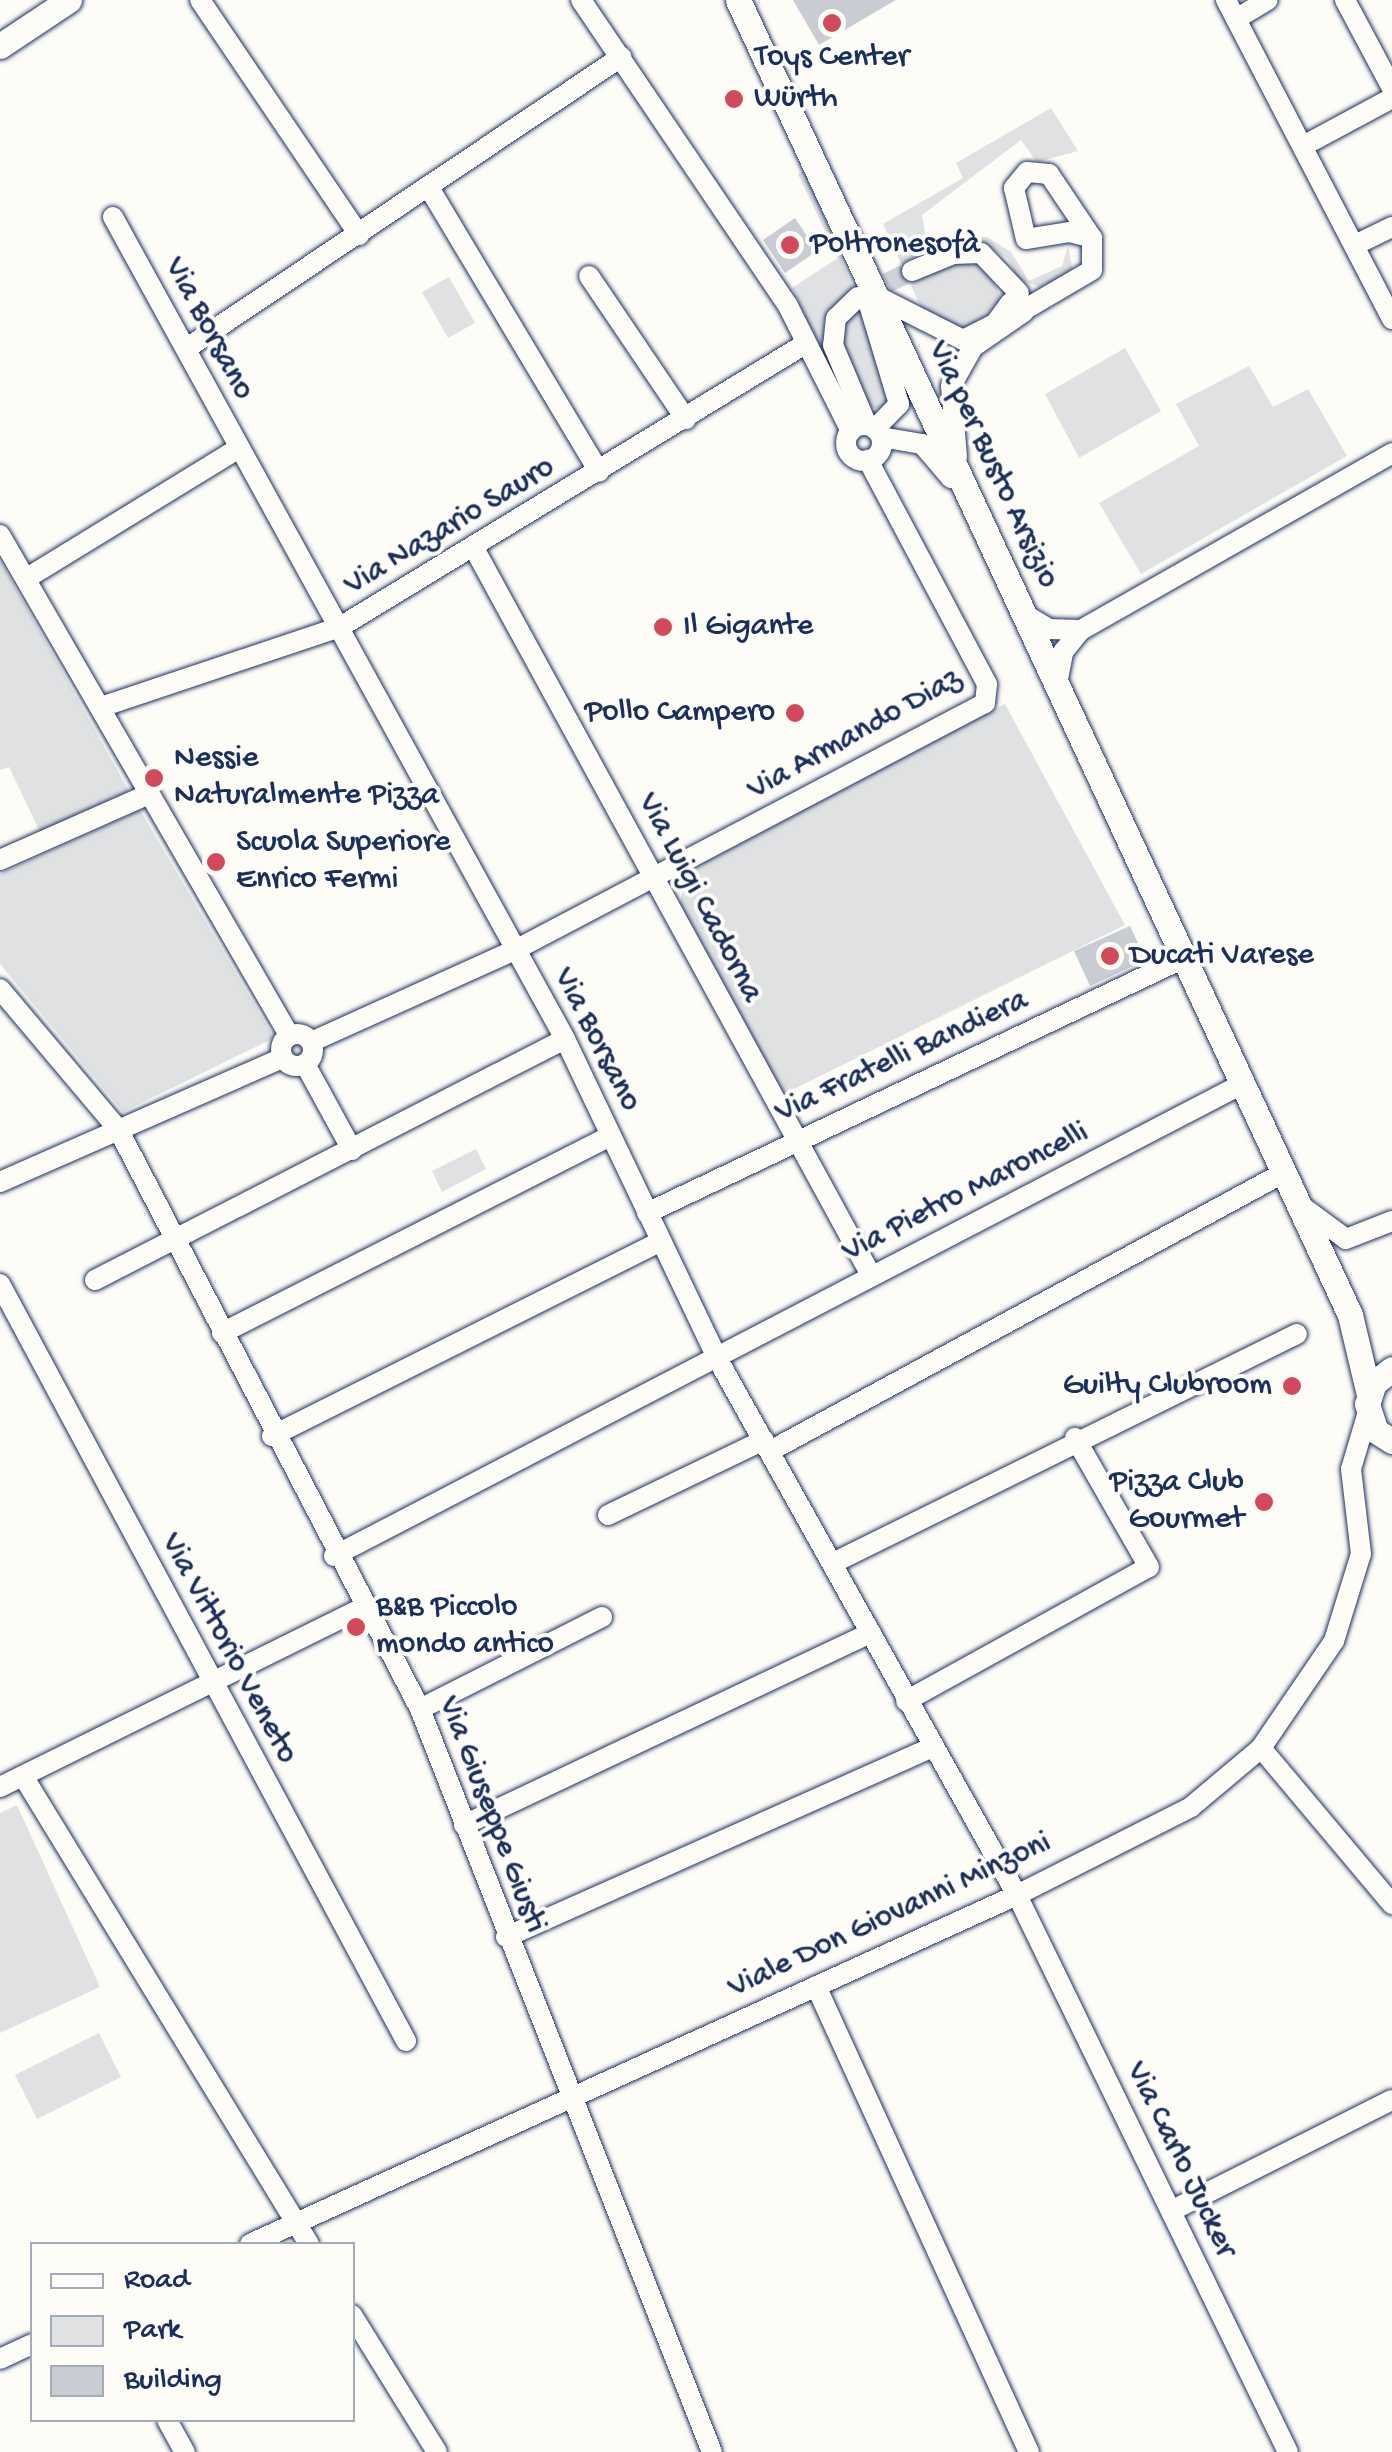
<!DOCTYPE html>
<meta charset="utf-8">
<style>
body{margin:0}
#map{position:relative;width:1392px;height:2452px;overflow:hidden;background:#fdfcf7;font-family:"Gochi Hand",sans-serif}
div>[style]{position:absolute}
.green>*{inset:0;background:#e0e1e3}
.building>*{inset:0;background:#c9ccd3}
.minor-tunnel>*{height:20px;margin-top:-10px;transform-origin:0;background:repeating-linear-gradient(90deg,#d0d3d8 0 20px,transparent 0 30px)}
.roads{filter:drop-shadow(0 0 2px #1b2f5e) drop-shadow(0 0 2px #1b2f5e)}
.minor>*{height:20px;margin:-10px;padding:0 10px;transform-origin:10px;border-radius:10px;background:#fdfcf7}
.minor>.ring{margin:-10px;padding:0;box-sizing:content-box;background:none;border:20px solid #fdfcf7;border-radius:50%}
.major>*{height:25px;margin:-12.5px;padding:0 12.5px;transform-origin:12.5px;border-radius:12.5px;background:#fdfcf7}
.dots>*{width:28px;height:28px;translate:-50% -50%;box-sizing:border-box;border:5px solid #fdfcf7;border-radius:50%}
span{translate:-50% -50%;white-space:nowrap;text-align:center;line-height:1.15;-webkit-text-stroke:8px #fdfcf7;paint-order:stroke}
.poi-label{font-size:32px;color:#1b2f5e}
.left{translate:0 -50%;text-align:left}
.right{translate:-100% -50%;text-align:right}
.street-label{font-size:32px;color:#1b2f5e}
.legend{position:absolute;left:30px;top:2242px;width:325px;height:180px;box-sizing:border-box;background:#fdfcf7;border:2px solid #a3aaba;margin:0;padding:12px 18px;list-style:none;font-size:30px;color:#1b2f5e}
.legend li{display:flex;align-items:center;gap:20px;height:50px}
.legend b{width:50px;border:2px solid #a3aaba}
</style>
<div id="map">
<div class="green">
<div style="clip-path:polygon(1051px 108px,1078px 151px,1037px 162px,1021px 140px,922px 215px,926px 238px,987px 237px,1011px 252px,1029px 281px,1062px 266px,1068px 246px,1073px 272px,1040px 287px,1018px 279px,1008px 259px,984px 243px,942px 244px,907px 261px,914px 276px,955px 258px,985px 264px,1002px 300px,968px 333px,924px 314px,883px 224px,963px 178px,956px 163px)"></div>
<div style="clip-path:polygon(805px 170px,853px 287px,824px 319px,825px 358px,792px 288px,838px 258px,798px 174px)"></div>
<div style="clip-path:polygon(449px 277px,475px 323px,448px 338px,422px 292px)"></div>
<div style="clip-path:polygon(862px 306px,891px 398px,884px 410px,870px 407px,841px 345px,844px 322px)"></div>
<div style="clip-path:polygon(1125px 348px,1161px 411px,1079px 458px,1045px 394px)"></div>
<div style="clip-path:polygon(1249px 366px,1273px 407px,1308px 389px,1347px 456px,1141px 574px,1099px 503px,1199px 446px,1176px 404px)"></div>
<div style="clip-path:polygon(0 560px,129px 791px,40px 832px,9px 767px,0 770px)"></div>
<div style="clip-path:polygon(1005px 704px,1125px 925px,784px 1094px,680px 903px,686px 872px)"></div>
<div style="clip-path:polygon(140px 810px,274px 1038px,123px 1112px,0 964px,0 874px)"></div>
<div style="clip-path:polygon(476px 1149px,486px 1169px,442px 1192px,432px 1171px)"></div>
<div style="clip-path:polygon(17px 1805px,100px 1987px,0 2033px,0 1813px)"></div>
<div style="clip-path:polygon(99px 2033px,121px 2077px,37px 2119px,15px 2075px)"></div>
</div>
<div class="building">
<div style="clip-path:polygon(793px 0,896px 0,819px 45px)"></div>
<div style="clip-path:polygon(795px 218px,817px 251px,785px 273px,763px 240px)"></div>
<div style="clip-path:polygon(1130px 926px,1146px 960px,1090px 986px,1074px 951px)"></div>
</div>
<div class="minor-tunnel">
<div style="left:860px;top:296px;width:58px;rotate:-25.7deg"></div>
</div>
<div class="roads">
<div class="minor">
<div style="left:200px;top:0;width:284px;rotate:55.9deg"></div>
<div style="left:581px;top:0;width:369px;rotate:55.9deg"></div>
<div style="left:788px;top:306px;width:140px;rotate:63.3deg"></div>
<div style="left:1226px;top:0;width:360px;rotate:62.5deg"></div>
<div style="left:1345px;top:0;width:100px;rotate:61.9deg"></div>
<div style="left:1236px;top:19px;width:37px;rotate:-31deg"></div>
<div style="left:1303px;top:146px;width:101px;rotate:-28.3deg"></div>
<div style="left:428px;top:186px;width:333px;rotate:59.1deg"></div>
<div style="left:113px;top:217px;width:938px;rotate:61.19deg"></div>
<div style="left:565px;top:1039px;width:353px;rotate:64.5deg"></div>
<div style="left:717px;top:1358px;width:615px;rotate:60.81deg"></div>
<div style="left:1017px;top:1895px;width:619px;rotate:64.06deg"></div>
<div style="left:1355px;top:245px;width:41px;rotate:-25.9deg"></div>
<div style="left:912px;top:271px;width:44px;rotate:-22.5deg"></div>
<div style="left:953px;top:254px;width:28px;rotate:-2deg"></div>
<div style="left:981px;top:253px;width:55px;rotate:46.5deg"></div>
<div style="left:589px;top:276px;width:173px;rotate:55.9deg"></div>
<div style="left:858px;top:297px;width:30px;rotate:136deg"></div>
<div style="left:836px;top:318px;width:27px;rotate:96deg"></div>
<div style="left:833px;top:345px;width:87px;rotate:67deg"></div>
<div style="left:867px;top:298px;width:111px;rotate:73.2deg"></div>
<div style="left:899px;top:404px;width:35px;rotate:134deg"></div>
<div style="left:880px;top:298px;width:93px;rotate:26.8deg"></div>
<div style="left:963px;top:340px;width:36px;rotate:-27deg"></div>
<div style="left:995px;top:324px;width:26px;rotate:-54deg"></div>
<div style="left:1029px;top:307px;width:73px;rotate:-30.4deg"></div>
<div style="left:1092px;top:270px;width:32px;rotate:-90deg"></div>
<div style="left:1092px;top:238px;width:77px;rotate:-123.9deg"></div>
<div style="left:1049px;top:174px;width:22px;rotate:-175deg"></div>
<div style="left:1027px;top:172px;width:21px;rotate:129deg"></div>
<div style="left:1014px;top:188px;width:52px;rotate:76.8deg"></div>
<div style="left:1026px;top:239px;width:45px;rotate:-9deg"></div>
<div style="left:1070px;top:232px;width:23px;rotate:15deg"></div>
<div style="left:187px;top:348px;width:523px;rotate:-33.84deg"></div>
<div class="ring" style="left:846px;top:425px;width:16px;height:16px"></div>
<div style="left:881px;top:437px;width:42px;rotate:9.7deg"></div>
<div style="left:922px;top:444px;width:45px;rotate:49.5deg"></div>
<div style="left:957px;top:457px;width:71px;rotate:-94.8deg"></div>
<div style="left:951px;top:386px;width:45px;rotate:-60.6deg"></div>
<div style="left:973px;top:347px;width:62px;rotate:-34.5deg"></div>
<div style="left:0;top:535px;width:578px;rotate:59.97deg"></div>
<div style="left:475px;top:550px;width:826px;rotate:61.36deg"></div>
<div style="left:27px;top:578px;width:249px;rotate:-31.5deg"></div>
<div style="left:1024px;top:614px;width:29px;rotate:31deg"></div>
<div style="left:1049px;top:629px;width:32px;rotate:2deg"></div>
<div style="left:1057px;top:684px;width:33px;rotate:-79deg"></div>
<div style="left:1063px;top:652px;width:28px;rotate:-51deg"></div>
<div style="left:1081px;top:630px;width:358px;rotate:-29.6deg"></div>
<div style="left:101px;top:707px;width:252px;rotate:-18.5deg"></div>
<div style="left:340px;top:627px;width:544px;rotate:-31.32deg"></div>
<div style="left:0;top:860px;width:161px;rotate:-23.9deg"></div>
<div style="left:0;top:989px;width:183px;rotate:49.9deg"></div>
<div style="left:118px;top:1129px;width:654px;rotate:62.49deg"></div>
<div style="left:420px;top:1709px;width:798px;rotate:68.55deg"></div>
<div class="ring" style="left:281px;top:1034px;width:12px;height:12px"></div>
<div style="left:311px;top:1042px;width:224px;rotate:-24.3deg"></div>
<div style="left:515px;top:950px;width:531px;rotate:-27.72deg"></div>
<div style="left:985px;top:703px;width:19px;rotate:-84deg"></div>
<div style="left:987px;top:684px;width:254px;rotate:-118deg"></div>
<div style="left:305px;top:1064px;width:98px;rotate:61.3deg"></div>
<div style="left:0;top:1182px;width:308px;rotate:-23.7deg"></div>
<div style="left:1300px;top:1205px;width:57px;rotate:36.5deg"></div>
<div style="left:1346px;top:1239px;width:49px;rotate:-21.4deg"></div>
<div style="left:647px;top:1213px;width:594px;rotate:-25.4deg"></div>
<div style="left:95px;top:1280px;width:528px;rotate:-27.15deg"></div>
<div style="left:0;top:1284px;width:859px;rotate:61.79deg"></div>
<div style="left:222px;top:1333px;width:436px;rotate:-26.9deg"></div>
<div style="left:272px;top:1436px;width:434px;rotate:-26.6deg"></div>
<div style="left:770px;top:1451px;width:583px;rotate:-28.45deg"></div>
<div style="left:608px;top:1515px;width:173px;rotate:-25.7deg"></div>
<div style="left:334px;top:1556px;width:1026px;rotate:-27.46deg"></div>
<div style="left:835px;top:1562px;width:515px;rotate:-26.27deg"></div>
<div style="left:906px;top:1701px;width:277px;rotate:-28.9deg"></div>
<div style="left:1149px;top:1567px;width:149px;rotate:-119.8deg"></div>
<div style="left:420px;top:1709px;width:204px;rotate:-26.8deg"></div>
<div style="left:1261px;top:1748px;width:204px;rotate:50deg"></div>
<div style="left:23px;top:1776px;width:548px;rotate:58.57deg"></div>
<div style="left:0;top:1787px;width:406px;rotate:-26.3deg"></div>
<div style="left:464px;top:1825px;width:450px;rotate:-25.3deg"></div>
<div style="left:506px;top:1937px;width:464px;rotate:-24deg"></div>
<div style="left:816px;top:1986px;width:512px;rotate:65.44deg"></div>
<div style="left:1171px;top:2211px;width:247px;rotate:-26.7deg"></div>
<div style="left:250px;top:2244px;width:843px;rotate:-24.47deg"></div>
<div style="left:1017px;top:1895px;width:195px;rotate:-26.8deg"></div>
<div style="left:1191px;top:1807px;width:92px;rotate:-40.1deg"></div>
<div style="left:1261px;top:1748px;width:130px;rotate:-55.7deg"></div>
<div style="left:1334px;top:1641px;width:91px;rotate:-72.8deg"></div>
<div style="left:1361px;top:1554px;width:86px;rotate:-96.7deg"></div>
<div style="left:1351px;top:1469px;width:59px;rotate:-73.4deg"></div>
<div style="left:352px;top:2315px;width:161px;rotate:58.2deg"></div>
<div style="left:0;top:2359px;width:35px;rotate:-25deg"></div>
<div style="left:167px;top:2420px;width:37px;rotate:61deg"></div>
</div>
<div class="major">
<div style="left:738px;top:0;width:1450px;rotate:65.04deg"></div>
<div style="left:1350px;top:1315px;width:82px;rotate:76.6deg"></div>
<div style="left:0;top:46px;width:83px;rotate:-33.7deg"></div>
<div style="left:1392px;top:1369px;width:23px;rotate:142deg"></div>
<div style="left:1374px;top:1383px;width:22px;rotate:108deg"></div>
<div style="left:1367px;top:1404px;width:28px;rotate:72deg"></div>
<div style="left:1376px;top:1431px;width:19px;rotate:32deg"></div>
</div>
</div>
<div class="dots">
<div style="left:832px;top:23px;background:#d1495b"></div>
<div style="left:734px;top:99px;background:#d1495b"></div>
<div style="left:790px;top:245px;background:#d1495b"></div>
<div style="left:663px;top:627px;background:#d1495b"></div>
<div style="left:795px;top:713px;background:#d1495b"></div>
<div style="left:154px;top:778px;background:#d1495b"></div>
<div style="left:216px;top:862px;background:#d1495b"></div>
<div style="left:1110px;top:956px;background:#d1495b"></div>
<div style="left:1292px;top:1386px;background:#d1495b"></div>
<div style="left:1264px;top:1502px;background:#d1495b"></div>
<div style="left:356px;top:1627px;background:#d1495b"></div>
</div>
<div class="poi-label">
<span style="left:832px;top:58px">Toys Center</span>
<span class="left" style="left:754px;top:99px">Würth</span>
<span class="left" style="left:810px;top:245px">Poltronesofà</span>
<span class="left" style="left:683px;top:627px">Il Gigante</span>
<span class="right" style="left:775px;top:713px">Pollo Campero</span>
<span class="left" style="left:174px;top:778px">Nessie<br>Naturalmente Pizza</span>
<span class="left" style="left:236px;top:862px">Scuola Superiore<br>Enrico Fermi</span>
<span class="left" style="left:1130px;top:956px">Ducati Varese</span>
<span class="right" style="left:1272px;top:1386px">Guilty Clubroom</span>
<span class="right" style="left:1244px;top:1502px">Pizza Club<br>Gourmet</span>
<span class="left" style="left:376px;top:1627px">B&amp;B Piccolo<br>mondo antico</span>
</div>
<div class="street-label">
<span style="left:208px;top:329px;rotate:62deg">Via Borsano</span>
<span style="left:992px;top:465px;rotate:65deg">Via per Busto Arsizio</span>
<span style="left:450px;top:527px;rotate:-31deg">Via Nazario Sauro</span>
<span style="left:855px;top:735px;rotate:-29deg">Via Armando Diaz</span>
<span style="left:699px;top:898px;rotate:62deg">Via Luigi Cadorna</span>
<span style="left:596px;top:1040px;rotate:63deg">Via Borsano</span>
<span style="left:902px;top:1057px;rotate:-25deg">Via Fratelli Bandiera</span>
<span style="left:966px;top:1193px;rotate:-27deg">Via Pietro Maroncelli</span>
<span style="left:228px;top:1649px;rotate:62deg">Via Vittorio Veneto</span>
<span style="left:491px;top:1815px;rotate:69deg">Via Giuseppe Giusti</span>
<span style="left:890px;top:1916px;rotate:-25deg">Viale Don Giovanni Minzoni</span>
<span style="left:1180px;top:2160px;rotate:64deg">Via Carlo Jucker</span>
</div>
<ul class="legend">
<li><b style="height:12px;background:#fdfcf7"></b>Road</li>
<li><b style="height:28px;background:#e0e1e3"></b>Park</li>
<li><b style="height:28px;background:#c9ccd3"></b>Building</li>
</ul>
</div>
